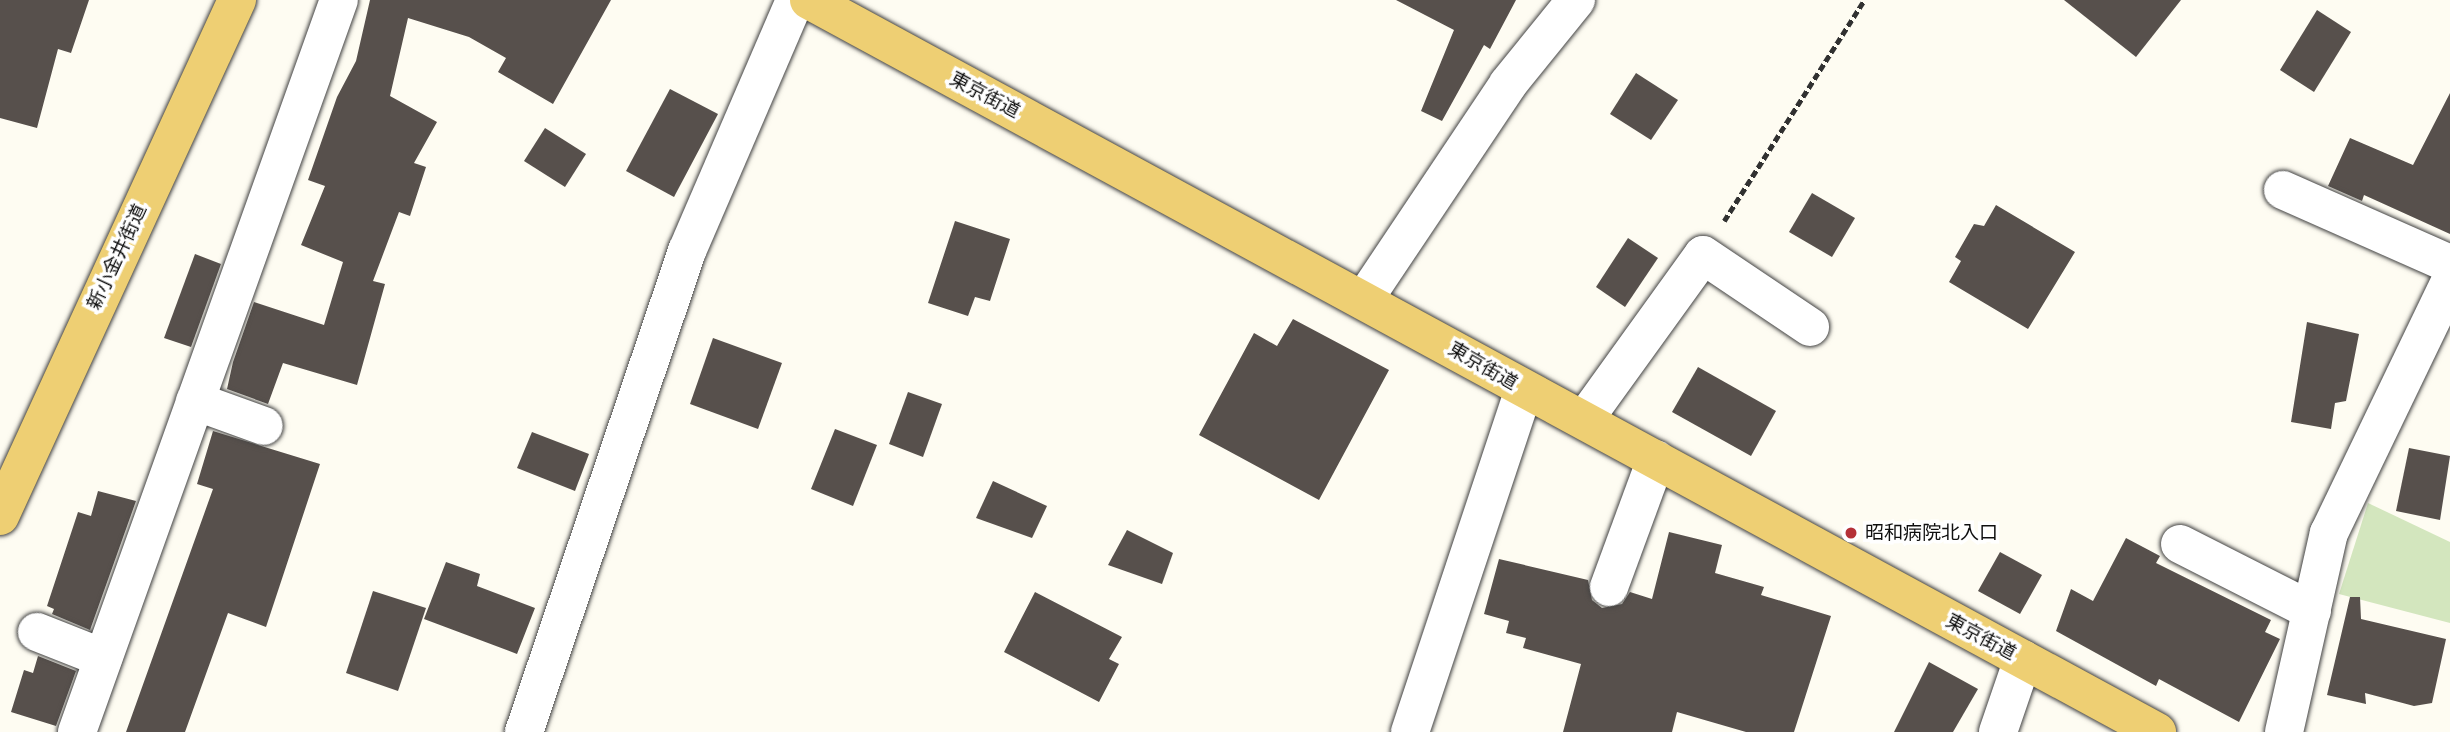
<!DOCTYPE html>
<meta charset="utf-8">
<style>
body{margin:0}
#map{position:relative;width:2450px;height:732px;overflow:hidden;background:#fefcf2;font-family:"IBM Plex Serif","Noto Sans JP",serif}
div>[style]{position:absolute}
.green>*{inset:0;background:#d3e6be}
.building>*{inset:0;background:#57504c}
.path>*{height:4.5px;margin-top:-2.25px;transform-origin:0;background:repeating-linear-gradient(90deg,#313131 0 7px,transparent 0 10.5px)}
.roads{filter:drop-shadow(0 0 2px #424242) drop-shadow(0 0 2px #424242)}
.minor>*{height:38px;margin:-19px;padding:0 19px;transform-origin:19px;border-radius:19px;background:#fff}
.major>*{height:38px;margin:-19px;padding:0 19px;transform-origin:19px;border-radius:19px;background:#eecf73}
.dots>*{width:19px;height:19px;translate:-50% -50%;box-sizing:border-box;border:4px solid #fff;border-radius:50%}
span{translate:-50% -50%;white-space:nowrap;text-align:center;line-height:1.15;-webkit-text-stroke:7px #fff;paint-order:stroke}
.street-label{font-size:19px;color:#0f0f0f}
.poi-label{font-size:19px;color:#0f0f0f}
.left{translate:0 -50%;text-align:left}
</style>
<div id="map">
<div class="green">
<div style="clip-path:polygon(2368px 503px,2450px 542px,2450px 623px,2339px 594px)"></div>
</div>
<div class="building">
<div style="clip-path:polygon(0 0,89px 0,71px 53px,58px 49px,37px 128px,0 118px)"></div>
<div style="clip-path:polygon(370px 0,611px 0,553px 104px,498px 72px,506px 58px,469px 37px,408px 18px,390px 96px,437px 122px,414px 163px,426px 167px,410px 216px,399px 212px,373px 281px,385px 284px,357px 385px,283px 363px,268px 404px,227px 389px,233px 362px,254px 302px,324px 325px,343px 262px,301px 245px,325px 186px,308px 180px,337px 97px,356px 61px)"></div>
<div style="clip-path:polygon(1396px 0,1516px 0,1490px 49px,1484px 45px,1442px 121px,1421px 111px,1454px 30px)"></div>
<div style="clip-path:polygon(2064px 0,2181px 0,2136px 57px)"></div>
<div style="clip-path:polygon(2317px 10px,2351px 32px,2314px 92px,2280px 70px)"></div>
<div style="clip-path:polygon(1636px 73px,1678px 100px,1651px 140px,1610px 114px)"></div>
<div style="clip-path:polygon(670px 89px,718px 114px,674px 197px,626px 171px)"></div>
<div style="clip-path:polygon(2450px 93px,2450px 234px,2364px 195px,2362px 201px,2328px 186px,2350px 138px,2413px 165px)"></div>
<div style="clip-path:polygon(545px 128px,586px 154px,565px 187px,524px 161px)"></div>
<div style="clip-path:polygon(1812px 193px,1855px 218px,1832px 257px,1789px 232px)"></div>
<div style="clip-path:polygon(1996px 205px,2075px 252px,2028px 329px,1949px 282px,1961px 261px,1955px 257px,1974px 224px,1984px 226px)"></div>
<div style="clip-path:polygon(955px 221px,1010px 239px,990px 301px,975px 297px,968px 316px,928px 303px)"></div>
<div style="clip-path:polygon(1628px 238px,1658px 258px,1625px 307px,1596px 287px)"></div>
<div style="clip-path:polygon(195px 254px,221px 264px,191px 347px,164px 338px)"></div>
<div style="clip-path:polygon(1293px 319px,1389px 370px,1319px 500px,1199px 435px,1254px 333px,1277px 346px)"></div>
<div style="clip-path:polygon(2307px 322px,2359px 334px,2346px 401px,2335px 403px,2331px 429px,2291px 422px)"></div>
<div style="clip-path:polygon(713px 338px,782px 363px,758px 429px,690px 404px)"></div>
<div style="clip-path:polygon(1698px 367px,1776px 411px,1751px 456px,1672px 412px)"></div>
<div style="clip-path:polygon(908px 392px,942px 404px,923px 457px,889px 444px)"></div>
<div style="clip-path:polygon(835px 429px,877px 445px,853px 506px,811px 489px)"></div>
<div style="clip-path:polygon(213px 431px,320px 464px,266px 627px,228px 613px,185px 732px,126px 732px,213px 489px,197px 484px)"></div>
<div style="clip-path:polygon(532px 432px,589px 454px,575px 491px,517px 468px)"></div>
<div style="clip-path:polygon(2409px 448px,2450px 456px,2440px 520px,2396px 511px)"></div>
<div style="clip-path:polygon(993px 481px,1047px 506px,1032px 538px,976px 518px)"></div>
<div style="clip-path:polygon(98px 491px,136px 501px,90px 630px,52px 614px,54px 609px,47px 606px,78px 512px,91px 516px)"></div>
<div style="clip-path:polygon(1127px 530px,1173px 553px,1162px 584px,1108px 565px)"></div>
<div style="clip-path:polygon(1669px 532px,1722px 545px,1715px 573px,1764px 587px,1761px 595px,1831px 616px,1794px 732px,1746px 732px,1677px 712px,1672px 732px,1563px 732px,1581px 664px,1523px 648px,1526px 638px,1506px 633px,1509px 621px,1484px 614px,1499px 559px,1588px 580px,1592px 600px,1602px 608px,1622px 604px,1630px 592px,1652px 599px)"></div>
<div style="clip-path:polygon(2126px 538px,2160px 556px,2156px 563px,2271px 620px,2265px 632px,2280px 639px,2239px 722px,2159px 679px,2156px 686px,2056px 631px,2071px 589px,2093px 601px)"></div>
<div style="clip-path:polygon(2000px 552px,2042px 575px,2020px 614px,1978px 591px)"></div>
<div style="clip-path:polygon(446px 562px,480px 574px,477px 586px,535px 608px,517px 654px,424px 619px)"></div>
<div style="clip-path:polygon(373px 591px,426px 608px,398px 691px,346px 673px)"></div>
<div style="clip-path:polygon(1035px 592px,1122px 637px,1109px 659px,1119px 664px,1099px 702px,1004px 652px)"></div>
<div style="clip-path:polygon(2350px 597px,2360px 597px,2361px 619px,2446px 639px,2432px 703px,2414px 706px,2365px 693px,2366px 704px,2327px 695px)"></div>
<div style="clip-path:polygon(38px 656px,76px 671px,56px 726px,11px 712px,24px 670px,33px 673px)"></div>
<div style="clip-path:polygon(1929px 662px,1978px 689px,1953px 732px,1894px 732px)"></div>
</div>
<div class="path">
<div style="left:1724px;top:221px;width:262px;rotate:-57.6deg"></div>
</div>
<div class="roads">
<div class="minor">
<div style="left:2283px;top:190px;width:183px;rotate:23.9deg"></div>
<div style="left:1365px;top:298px;width:257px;rotate:-56.2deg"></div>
<div style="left:1508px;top:84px;width:108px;rotate:-51deg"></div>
<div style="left:195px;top:401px;width:73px;rotate:19.9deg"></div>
<div style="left:1584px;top:420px;width:203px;rotate:-54.2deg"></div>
<div style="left:1703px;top:255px;width:129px;rotate:33.9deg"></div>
<div style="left:2180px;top:544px;width:148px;rotate:26.9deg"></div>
<div style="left:1609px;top:587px;width:136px;rotate:-69.8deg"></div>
<div style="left:37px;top:632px;width:71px;rotate:21.5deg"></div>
<div style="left:77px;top:732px;width:777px;rotate:-70.31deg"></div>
<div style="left:524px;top:732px;width:508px;rotate:-71.28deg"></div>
<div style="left:687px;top:251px;width:273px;rotate:-66.7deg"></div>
<div style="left:1410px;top:732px;width:361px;rotate:-71.6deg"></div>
<div style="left:1998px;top:732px;width:77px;rotate:-71.1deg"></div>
<div style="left:2284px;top:732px;width:204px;rotate:-77.3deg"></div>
<div style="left:2329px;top:533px;width:279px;rotate:-64.3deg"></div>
</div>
<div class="major">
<div style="left:809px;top:0;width:1534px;rotate:28.5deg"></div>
<div style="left:0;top:516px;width:568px;rotate:-65.33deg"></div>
</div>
</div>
<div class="dots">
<div style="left:1851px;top:533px;background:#b53138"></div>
</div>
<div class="street-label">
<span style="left:985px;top:95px;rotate:28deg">東京街道</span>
<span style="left:117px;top:257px;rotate:-65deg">新小金井街道</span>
<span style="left:1483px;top:366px;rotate:30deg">東京街道</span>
<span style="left:1981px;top:637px;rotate:28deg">東京街道</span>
</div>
<div class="poi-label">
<span class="left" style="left:1865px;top:533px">昭和病院北入口</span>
</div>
</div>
